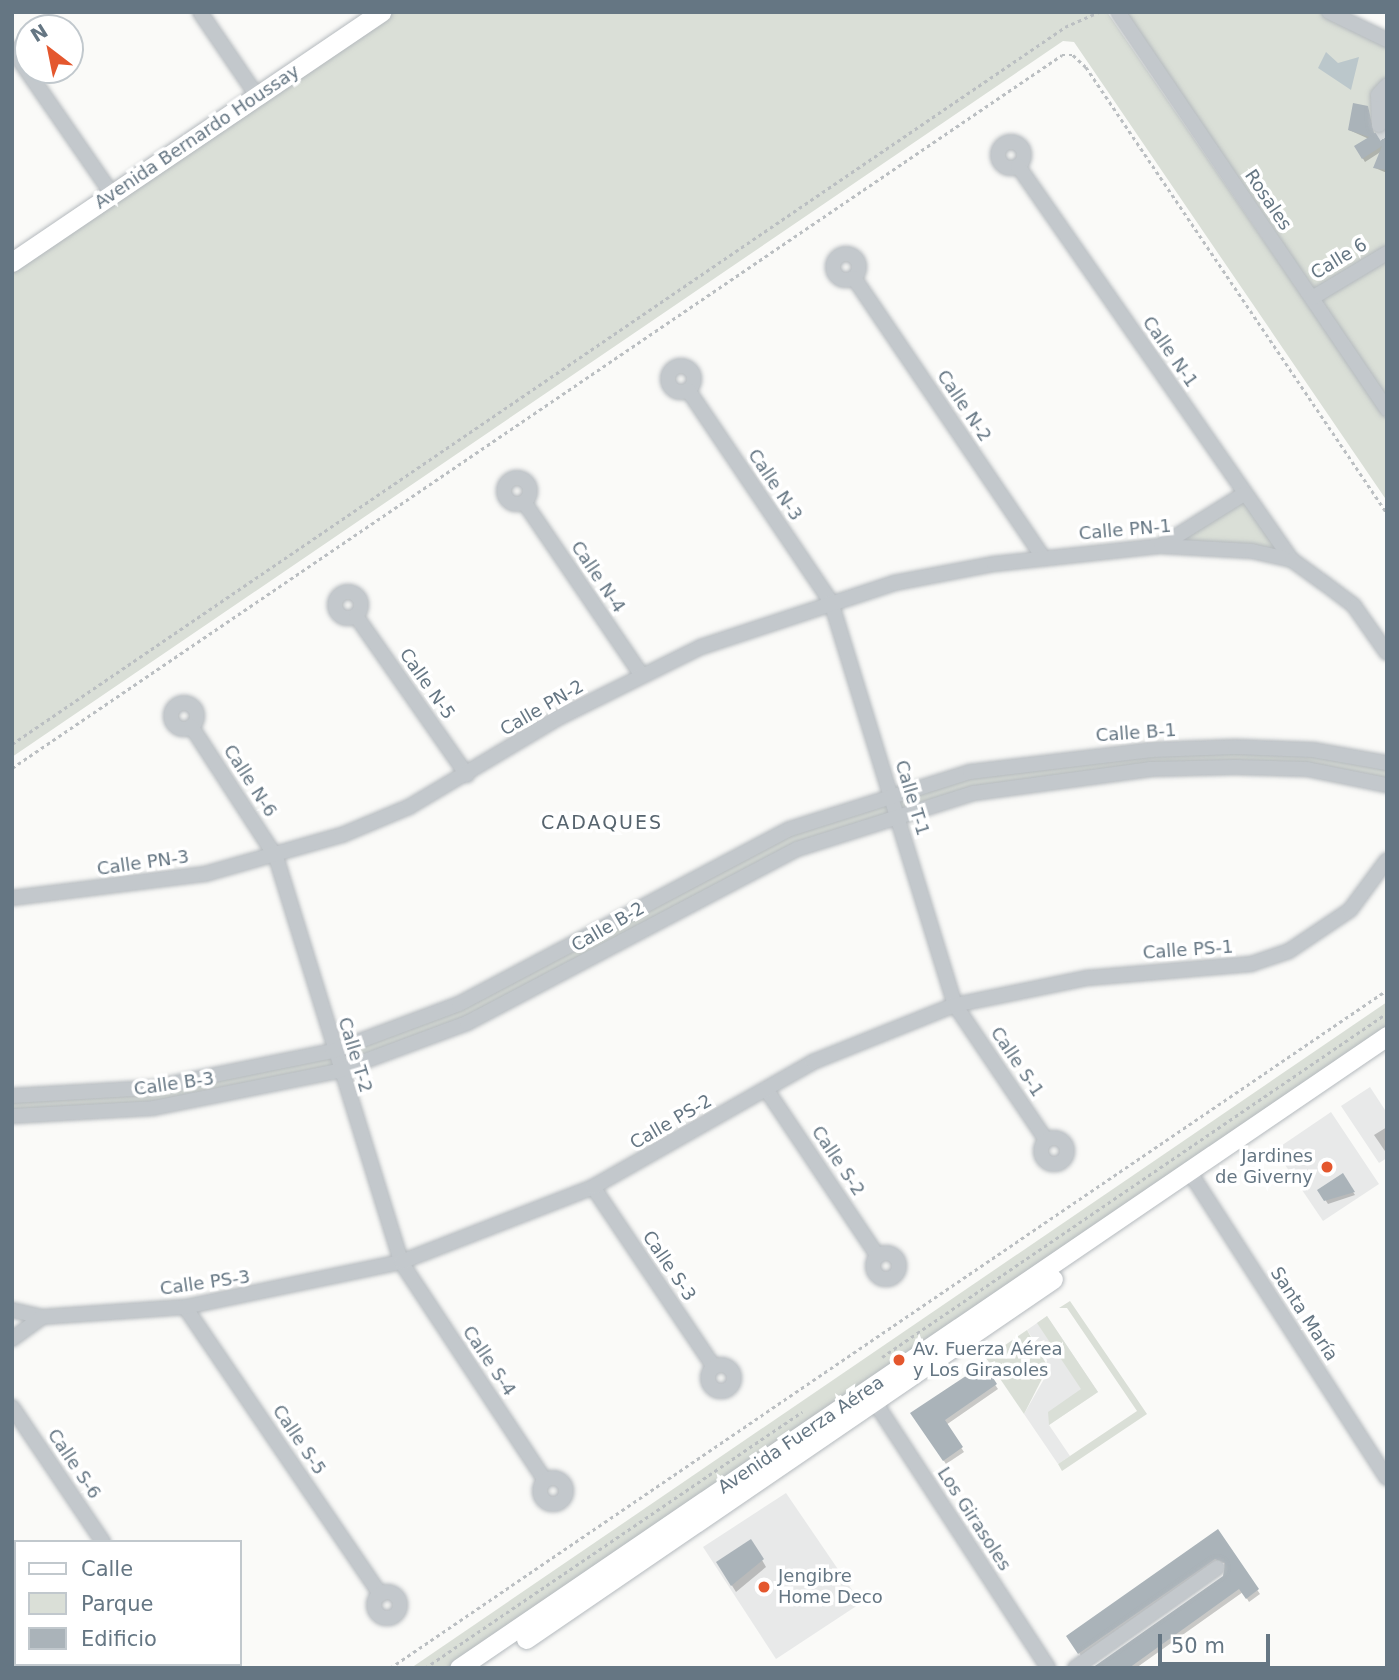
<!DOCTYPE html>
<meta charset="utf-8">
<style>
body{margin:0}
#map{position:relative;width:1399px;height:1680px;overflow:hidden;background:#fafaf8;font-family:"DejaVu Sans",sans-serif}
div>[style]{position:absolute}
.built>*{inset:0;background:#e8e9e9}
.green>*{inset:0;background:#dadfd7}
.water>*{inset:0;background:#bbc7cb}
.shadow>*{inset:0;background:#0003}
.building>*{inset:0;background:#aab3b9}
.minor-tunnel>*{height:14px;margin-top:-7px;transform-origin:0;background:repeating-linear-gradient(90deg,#d5d9db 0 14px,transparent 0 21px)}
.path>*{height:2.5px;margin-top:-1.25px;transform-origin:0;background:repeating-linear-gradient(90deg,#bbbfc2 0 3.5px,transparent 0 7px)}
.roads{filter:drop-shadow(0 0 2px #b5babe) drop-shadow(0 0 2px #b5babe)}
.minor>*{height:14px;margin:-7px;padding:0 7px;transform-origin:7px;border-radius:7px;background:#c3c8cc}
.minor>.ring{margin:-7px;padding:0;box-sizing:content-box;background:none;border:14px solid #c3c8cc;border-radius:50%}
.major>*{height:19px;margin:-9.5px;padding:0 9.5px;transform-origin:9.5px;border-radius:9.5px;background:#fff}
.dots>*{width:19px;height:19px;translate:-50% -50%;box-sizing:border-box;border:4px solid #fff;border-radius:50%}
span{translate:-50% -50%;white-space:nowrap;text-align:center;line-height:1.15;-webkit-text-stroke:7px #fff;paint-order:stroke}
.street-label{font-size:18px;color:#657683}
.poi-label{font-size:18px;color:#657683}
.right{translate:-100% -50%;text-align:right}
.left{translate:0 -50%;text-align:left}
.neighbourhood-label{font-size:19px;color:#57646e;letter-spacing:2px}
.frame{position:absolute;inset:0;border:14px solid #657683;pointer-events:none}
.legend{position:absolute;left:14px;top:1540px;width:228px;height:126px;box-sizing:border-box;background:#fff;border:2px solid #c1c8cd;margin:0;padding:9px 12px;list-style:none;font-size:21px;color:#657683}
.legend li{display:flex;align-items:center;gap:14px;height:35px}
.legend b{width:35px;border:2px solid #c1c8cd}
.north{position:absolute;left:14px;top:14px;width:70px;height:70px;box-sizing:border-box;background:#fff;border:2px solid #c1c8cd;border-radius:50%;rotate:328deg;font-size:19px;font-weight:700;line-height:28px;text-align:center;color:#657683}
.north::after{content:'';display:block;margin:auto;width:24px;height:32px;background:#e4572e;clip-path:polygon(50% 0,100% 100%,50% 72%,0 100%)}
.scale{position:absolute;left:1158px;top:1634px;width:112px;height:32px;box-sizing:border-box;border:4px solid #657683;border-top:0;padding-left:9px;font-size:21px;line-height:24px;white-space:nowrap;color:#657683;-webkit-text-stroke:5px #fff;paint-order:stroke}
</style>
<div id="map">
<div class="built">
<div style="clip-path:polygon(1370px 1087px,1387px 1113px,1387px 1158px,1379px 1163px,1341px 1106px)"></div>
<div style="clip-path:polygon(1331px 1112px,1379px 1184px,1323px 1221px,1275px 1150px)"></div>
<div style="clip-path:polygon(1047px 1316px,1098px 1392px,1049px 1425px,1070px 1456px,1058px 1464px,1024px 1414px,1044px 1379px,1047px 1360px,1027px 1330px)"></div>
<div style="clip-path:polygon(786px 1493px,861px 1603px,776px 1659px,703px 1547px)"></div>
</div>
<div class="green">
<div style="clip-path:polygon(381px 12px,1107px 12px,1387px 420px,1387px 501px,1074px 42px,1063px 41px,12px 757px,12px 262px)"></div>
<div style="clip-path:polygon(1118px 12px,1329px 12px,1387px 40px,1387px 409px)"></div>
<div style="clip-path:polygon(1244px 494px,1292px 560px,1161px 546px)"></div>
<div style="clip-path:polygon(1235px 747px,1387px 763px,1387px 785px,1235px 767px,974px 793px,797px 849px,570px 972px,338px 1071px,225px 1096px,12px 1116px,12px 1096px,76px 1095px,286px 1064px,459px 1004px,790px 829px,970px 772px)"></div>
<div style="clip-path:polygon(1387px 1002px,1387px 1030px,452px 1668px,411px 1668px)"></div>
<div style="clip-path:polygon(1070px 1301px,1147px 1414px,1062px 1471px,1058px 1464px,1137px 1411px,1067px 1308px,1059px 1308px)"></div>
<div style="clip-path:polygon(1047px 1316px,1098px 1392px,1049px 1425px,1048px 1412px,1081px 1389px,1037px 1323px)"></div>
<div style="clip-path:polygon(1027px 1330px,1048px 1367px,1024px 1414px,986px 1358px)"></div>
</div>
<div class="water">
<div style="clip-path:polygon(1326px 52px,1338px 63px,1359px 57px,1351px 90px,1318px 68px)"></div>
</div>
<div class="shadow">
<div style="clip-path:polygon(1367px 108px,1374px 135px,1387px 129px,1387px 173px,1375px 168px,1382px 151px,1365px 162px,1356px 147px,1369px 139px,1349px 130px)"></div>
<div style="clip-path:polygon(1387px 1127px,1387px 1154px,1374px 1135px)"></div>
<div style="clip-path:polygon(1342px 1176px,1355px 1195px,1328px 1204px,1319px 1190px)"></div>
<div style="clip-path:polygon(983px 1367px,998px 1389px,946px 1425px,964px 1452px,946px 1464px,913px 1414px)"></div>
<div style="clip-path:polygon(1217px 1531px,1260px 1594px,1249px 1602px,1243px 1592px,1136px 1668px,1095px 1668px,1224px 1577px,1224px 1563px,1214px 1564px,1082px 1657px,1068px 1637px)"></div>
<div style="clip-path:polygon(762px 1560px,766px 1567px,736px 1592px,718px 1563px)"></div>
</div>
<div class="building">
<div style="clip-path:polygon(1353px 103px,1368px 106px,1374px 133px,1387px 130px,1387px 170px,1373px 168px,1382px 146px,1362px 159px,1354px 146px,1369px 137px,1348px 130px)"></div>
<div style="clip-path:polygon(1343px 1173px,1355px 1192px,1324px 1201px,1317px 1190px)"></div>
<div style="clip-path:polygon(984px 1364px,997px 1384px,945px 1420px,963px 1447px,943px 1461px,910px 1413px)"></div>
<div style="clip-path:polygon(1218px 1529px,1259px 1589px,1246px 1599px,1239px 1589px,1129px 1668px,1092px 1668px,1223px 1576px,1225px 1563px,1215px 1559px,1078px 1654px,1066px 1636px)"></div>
<div style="clip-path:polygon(751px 1539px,764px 1559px,731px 1586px,716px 1562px)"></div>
</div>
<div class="minor-tunnel">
<div style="left:1379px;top:125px;width:15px;rotate:58deg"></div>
</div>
<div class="path">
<div style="left:12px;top:744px;width:1274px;rotate:-34.25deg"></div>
<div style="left:1065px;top:27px;width:36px;rotate:-24deg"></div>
<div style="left:12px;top:768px;width:1269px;rotate:-34.18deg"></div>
<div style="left:1062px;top:55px;width:11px"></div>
<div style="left:1073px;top:55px;width:18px;rotate:43deg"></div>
<div style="left:1086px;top:67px;width:538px;rotate:55.99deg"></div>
<div style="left:882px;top:1357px;width:611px;rotate:-34.26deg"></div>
<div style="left:12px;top:1603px;width:7px;rotate:56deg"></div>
<div style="left:52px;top:1664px;width:5px;rotate:53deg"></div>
<div style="left:390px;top:1668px;width:1206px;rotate:-34.22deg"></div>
<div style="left:425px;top:1668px;width:456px;rotate:-34.2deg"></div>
</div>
<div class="roads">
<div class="minor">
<div style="left:200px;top:12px;width:102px;rotate:55.8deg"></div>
<div style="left:1118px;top:12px;width:480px;rotate:55.9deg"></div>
<div style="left:1329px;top:12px;width:64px;rotate:25.8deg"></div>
<div style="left:12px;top:49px;width:176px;rotate:55.4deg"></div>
<div style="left:1379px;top:125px;width:30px;rotate:-92deg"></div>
<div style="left:1378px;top:95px;width:13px;rotate:-48deg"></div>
<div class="ring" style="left:998px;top:142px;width:12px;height:12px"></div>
<div style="left:1018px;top:166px;width:480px;rotate:55.2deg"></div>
<div class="ring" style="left:833px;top:254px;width:12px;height:12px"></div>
<div style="left:854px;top:278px;width:336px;rotate:55.9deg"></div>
<div style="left:1312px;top:298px;width:87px;rotate:-31deg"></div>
<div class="ring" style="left:668px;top:366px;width:12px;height:12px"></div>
<div style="left:688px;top:390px;width:256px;rotate:56deg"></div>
<div style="left:831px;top:602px;width:422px;rotate:72.9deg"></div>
<div style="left:955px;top:1005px;width:163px;rotate:56deg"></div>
<div class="ring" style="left:504px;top:478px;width:12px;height:12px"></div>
<div style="left:524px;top:502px;width:208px;rotate:55.8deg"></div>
<div style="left:1162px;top:545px;width:97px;rotate:-31.9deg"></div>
<div class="ring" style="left:335px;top:592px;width:12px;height:12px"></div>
<div style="left:356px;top:616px;width:194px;rotate:55.1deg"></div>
<div class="ring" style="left:171px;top:703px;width:12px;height:12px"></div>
<div style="left:191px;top:726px;width:156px;rotate:57deg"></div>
<div style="left:276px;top:857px;width:424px;rotate:72.8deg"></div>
<div style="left:401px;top:1262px;width:261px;rotate:56.6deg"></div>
<div style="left:12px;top:898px;width:194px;rotate:-7.1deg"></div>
<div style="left:205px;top:874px;width:142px;rotate:-15.9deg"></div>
<div style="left:342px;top:835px;width:73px;rotate:-22.7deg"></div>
<div style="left:409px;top:807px;width:176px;rotate:-30.8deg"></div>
<div style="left:560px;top:717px;width:157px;rotate:-26.4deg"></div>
<div style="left:701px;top:647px;width:203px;rotate:-18.3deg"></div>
<div style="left:894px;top:583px;width:102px;rotate:-10.8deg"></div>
<div style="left:994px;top:564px;width:168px;rotate:-6.2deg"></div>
<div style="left:1161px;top:546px;width:91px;rotate:3.1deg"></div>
<div style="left:1252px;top:551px;width:41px;rotate:12.7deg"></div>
<div style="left:1292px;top:560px;width:39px;rotate:36deg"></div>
<div style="left:1324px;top:583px;width:38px;rotate:37deg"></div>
<div style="left:1354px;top:606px;width:57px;rotate:54.9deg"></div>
<div style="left:766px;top:1089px;width:201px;rotate:56.2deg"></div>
<div style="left:12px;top:1096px;width:139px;rotate:-3.3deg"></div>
<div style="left:151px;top:1088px;width:186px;rotate:-11.5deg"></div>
<div style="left:333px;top:1051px;width:134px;rotate:-20.5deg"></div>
<div style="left:459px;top:1004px;width:374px;rotate:-27.9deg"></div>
<div style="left:790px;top:829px;width:189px;rotate:-17.6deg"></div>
<div style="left:970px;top:772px;width:183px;rotate:-6.9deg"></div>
<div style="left:1152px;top:750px;width:83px;rotate:-2.1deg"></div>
<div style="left:1235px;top:747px;width:78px;rotate:2.2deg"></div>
<div style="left:1313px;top:750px;width:75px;rotate:10deg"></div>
<div style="left:12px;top:1116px;width:141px;rotate:-3.2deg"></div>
<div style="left:153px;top:1108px;width:189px;rotate:-11.3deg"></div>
<div style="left:338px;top:1071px;width:138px;rotate:-20.4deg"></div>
<div style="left:467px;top:1023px;width:373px;rotate:-27.8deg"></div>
<div style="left:797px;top:849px;width:186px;rotate:-17.6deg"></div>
<div style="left:974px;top:793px;width:179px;rotate:-7.7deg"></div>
<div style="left:1151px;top:769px;width:84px;rotate:-1.4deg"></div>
<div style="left:1235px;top:767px;width:72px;rotate:1.6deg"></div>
<div style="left:1307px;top:769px;width:82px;rotate:11.3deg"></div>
<div class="ring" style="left:1041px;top:1138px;width:12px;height:12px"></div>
<div style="left:1189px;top:1171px;width:365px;rotate:57.2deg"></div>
<div style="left:593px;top:1187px;width:217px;rotate:56.1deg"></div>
<div class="ring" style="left:873px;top:1253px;width:12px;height:12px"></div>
<div style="left:185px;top:1307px;width:348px;rotate:55.8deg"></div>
<div style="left:12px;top:1310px;width:31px;rotate:13deg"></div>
<div style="left:42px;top:1317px;width:143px;rotate:-4deg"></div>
<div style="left:185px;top:1307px;width:221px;rotate:-11.8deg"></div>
<div style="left:401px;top:1262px;width:206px;rotate:-21.3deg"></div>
<div style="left:593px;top:1187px;width:253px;rotate:-29.6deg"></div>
<div style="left:813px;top:1062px;width:153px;rotate:-21.9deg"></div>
<div style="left:955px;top:1005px;width:135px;rotate:-11.6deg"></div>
<div style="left:1087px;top:978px;width:165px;rotate:-4.9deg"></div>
<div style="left:1251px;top:964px;width:40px;rotate:-18.9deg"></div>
<div style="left:1289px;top:951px;width:73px;rotate:-33.9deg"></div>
<div style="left:1350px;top:910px;width:62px;rotate:-53.5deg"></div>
<div style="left:12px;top:1339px;width:37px;rotate:-36deg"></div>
<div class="ring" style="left:708px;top:1365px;width:12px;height:12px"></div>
<div style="left:869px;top:1393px;width:328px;rotate:56.9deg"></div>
<div style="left:12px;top:1407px;width:163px;rotate:56deg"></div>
<div class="ring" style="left:540px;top:1478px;width:12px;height:12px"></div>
<div class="ring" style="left:374px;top:1592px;width:12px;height:12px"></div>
<div style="left:185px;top:1664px;width:5px;rotate:53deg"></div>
<div style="left:1075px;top:1668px;width:174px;rotate:-35.2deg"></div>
</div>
<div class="major">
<div style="left:12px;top:262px;width:446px;rotate:-34.1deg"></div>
<div style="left:526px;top:1639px;width:638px;rotate:-34.34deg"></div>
<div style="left:459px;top:1668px;width:1123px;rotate:-34.26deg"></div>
</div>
</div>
<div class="dots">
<div style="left:1327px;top:1167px;background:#e4572e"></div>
<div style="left:899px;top:1360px;background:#e4572e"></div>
<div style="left:764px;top:1587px;background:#e4572e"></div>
</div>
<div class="street-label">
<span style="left:197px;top:137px;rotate:-34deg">Avenida Bernardo Houssay</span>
<span style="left:1268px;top:200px;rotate:56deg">Rosales</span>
<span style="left:1339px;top:259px;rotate:-31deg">Calle 6</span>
<span style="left:1170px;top:352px;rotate:55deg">Calle N-1</span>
<span style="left:964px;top:406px;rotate:56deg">Calle N-2</span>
<span style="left:775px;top:485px;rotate:56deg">Calle N-3</span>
<span style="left:1125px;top:530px;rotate:-5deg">Calle PN-1</span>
<span style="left:598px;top:577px;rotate:56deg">Calle N-4</span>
<span style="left:427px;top:684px;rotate:55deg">Calle N-5</span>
<span style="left:542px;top:708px;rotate:-30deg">Calle PN-2</span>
<span style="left:1136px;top:733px;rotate:-4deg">Calle B-1</span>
<span style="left:250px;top:781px;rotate:57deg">Calle N-6</span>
<span style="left:912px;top:798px;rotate:73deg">Calle T-1</span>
<span style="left:143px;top:863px;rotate:-8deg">Calle PN-3</span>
<span style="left:608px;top:927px;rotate:-30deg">Calle B-2</span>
<span style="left:1188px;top:950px;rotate:-4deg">Calle PS-1</span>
<span style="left:355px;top:1055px;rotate:73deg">Calle T-2</span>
<span style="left:1017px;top:1062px;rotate:56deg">Calle S-1</span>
<span style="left:174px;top:1084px;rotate:-8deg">Calle B-3</span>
<span style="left:671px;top:1122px;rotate:-30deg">Calle PS-2</span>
<span style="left:838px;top:1161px;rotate:56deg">Calle S-2</span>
<span style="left:669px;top:1266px;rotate:56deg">Calle S-3</span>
<span style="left:205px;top:1283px;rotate:-8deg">Calle PS-3</span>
<span style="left:1304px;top:1314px;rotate:57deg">Santa María</span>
<span style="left:489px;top:1361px;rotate:56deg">Calle S-4</span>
<span style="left:801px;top:1435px;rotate:-34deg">Avenida Fuerza Aérea</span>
<span style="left:299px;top:1440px;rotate:56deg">Calle S-5</span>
<span style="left:74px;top:1464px;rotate:56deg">Calle S-6</span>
<span style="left:974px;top:1519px;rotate:57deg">Los Girasoles</span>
</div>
<div class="poi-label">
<span class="right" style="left:1313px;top:1167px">Jardines<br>de Giverny</span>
<span class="left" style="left:913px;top:1360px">Av. Fuerza Aérea<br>y Los Girasoles</span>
<span class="left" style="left:778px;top:1587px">Jengibre<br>Home Deco</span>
</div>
<div class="neighbourhood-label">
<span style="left:602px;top:823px">CADAQUES</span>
</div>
<div class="frame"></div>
<ul class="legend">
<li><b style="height:9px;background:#fff"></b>Calle</li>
<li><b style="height:19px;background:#dadfd7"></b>Parque</li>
<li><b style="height:19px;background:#aab3b9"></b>Edificio</li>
</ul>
<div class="north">N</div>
<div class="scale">50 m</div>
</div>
